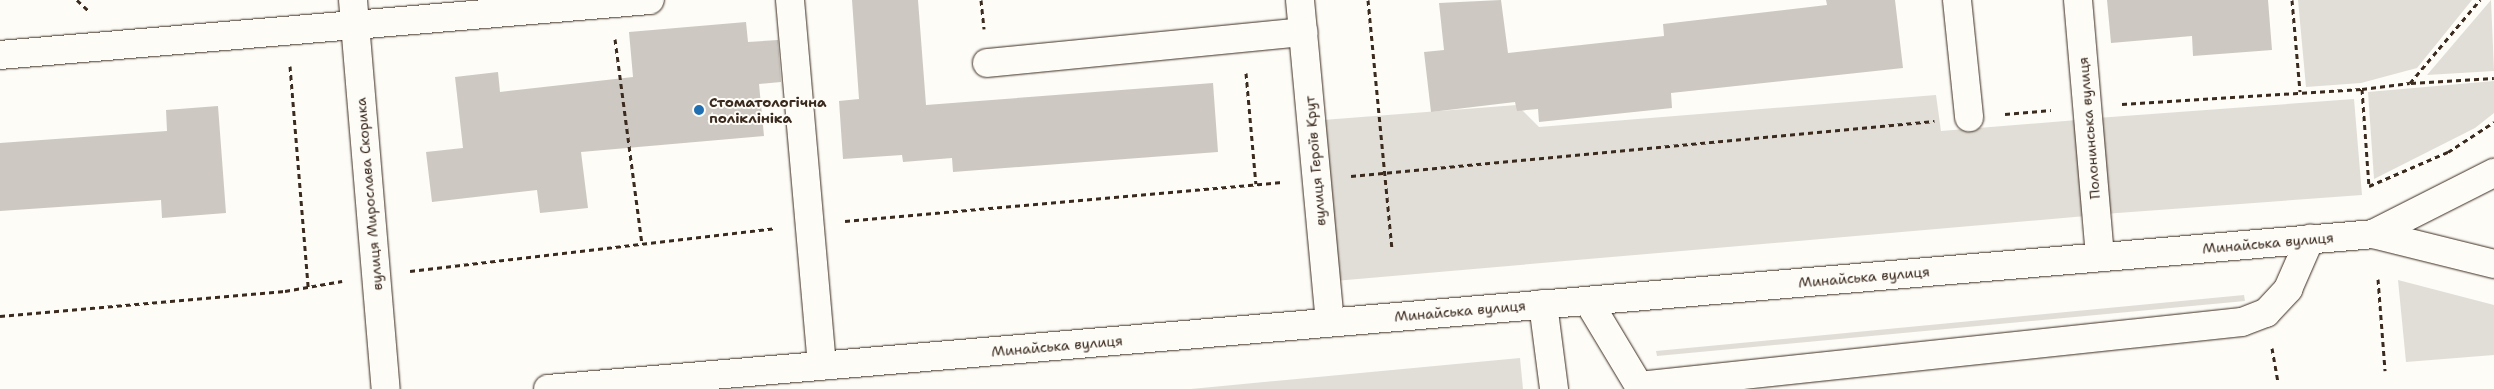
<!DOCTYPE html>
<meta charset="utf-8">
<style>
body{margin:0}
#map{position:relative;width:2494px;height:389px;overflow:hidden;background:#fdfcf7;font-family:"Shantell Sans",sans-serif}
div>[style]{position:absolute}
.green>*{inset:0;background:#e1ded7}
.building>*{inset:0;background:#cdc8c2}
.path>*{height:3px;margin-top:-1.5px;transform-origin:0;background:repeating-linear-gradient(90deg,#3b2a1e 0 5px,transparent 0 9px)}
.roads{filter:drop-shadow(0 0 1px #3b2a1e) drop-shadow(0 0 1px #3b2a1e)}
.minor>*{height:28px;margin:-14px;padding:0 14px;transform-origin:14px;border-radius:14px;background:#fdfcf7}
.major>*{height:28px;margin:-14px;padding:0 14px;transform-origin:14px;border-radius:14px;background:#fdfcf7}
.dots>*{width:14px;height:14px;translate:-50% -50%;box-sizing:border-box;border:2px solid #fdfcf7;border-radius:50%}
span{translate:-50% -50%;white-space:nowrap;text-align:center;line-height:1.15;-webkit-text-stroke:4px #fdfcf7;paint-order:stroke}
.poi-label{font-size:14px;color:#3b2a1e;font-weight:700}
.left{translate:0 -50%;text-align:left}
.street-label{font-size:14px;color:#3b2a1e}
</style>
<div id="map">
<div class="green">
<div style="clip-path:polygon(2298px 0,2472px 0,2417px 68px,2361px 83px,2306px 87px)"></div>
<div style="clip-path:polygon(2491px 0,2494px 71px,2427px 75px)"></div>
<div style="clip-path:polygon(2494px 81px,2494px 113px,2475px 128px,2374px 179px,2368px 92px)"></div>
<div style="clip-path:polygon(1936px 95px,1941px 131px,2077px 120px,2086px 216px,1323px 282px,1310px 121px,1517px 105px,1539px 127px)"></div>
<div style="clip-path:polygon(2354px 99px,2362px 195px,2104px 214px,2097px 118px)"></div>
<div style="clip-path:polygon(2398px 280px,2494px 305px,2494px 355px,2406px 362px)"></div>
<div style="clip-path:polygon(2244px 295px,2245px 301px,1657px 356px,1656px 351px)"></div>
<div style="clip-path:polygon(1520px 358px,1523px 389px,1191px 389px)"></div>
</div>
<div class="building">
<div style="clip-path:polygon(852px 0,918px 0,926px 105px,1213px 83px,1218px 152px,953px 172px,952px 158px,903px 162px,902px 155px,843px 159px,839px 101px,859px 99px)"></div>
<div style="clip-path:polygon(1501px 0,1508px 53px,1664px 36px,1663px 24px,1827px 5px,1826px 0,1895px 0,1903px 68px,1671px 93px,1672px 108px,1539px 122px,1538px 109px,1517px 111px,1515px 102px,1431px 112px,1424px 52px,1444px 50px,1439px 3px)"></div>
<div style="clip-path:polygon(2107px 0,2268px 0,2272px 50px,2193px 56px,2192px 36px,2111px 43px)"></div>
<div style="clip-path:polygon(746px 22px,748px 42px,778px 40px,781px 82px,759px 84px,764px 136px,581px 152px,588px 208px,540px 213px,537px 190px,432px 202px,426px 152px,463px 148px,455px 77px,498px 72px,500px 92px,633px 77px,629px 32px)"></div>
<div style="clip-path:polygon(218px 106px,226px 213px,162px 218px,161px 200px,0 211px,0 143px,167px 131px,166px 110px)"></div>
</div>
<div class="path">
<div style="left:77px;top:0;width:16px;rotate:43deg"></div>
<div style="left:981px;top:0;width:29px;rotate:84deg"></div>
<div style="left:1368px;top:0;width:249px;rotate:84.5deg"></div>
<div style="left:2292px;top:0;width:92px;rotate:85deg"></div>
<div style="left:615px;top:39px;width:206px;rotate:82.5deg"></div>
<div style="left:290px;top:66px;width:222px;rotate:85.3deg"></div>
<div style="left:1246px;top:73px;width:111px;rotate:84.9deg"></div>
<div style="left:2411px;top:83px;width:83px;rotate:-3.4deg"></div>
<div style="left:2362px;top:89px;width:48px;rotate:-7.1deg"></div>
<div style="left:2410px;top:83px;width:109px;rotate:-49.9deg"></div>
<div style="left:2122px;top:104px;width:240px;rotate:-3.6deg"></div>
<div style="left:2362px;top:89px;width:97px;rotate:85.9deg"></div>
<div style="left:2369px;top:186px;width:86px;rotate:-23.3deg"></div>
<div style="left:2448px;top:152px;width:55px;rotate:-33.1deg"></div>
<div style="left:2005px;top:114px;width:46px;rotate:-5deg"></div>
<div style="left:1351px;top:176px;width:586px;rotate:-5.39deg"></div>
<div style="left:845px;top:221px;width:439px;rotate:-5.1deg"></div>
<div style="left:410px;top:271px;width:367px;rotate:-6.7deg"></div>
<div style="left:2378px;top:279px;width:92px;rotate:85.6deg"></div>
<div style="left:0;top:316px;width:286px;rotate:-5deg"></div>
<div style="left:285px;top:291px;width:58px;rotate:-10deg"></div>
<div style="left:2272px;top:348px;width:34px;rotate:80deg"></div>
</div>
<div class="roads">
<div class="minor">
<div style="left:353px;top:0;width:390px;rotate:85.2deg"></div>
<div style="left:790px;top:0;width:367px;rotate:85deg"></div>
<div style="left:1300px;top:0;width:323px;rotate:84.7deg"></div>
<div style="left:1957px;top:0;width:118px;rotate:84.1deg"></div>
<div style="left:2078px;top:0;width:258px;rotate:85.1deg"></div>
<div style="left:0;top:55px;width:652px;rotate:-4.84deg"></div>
<div style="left:987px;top:63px;width:318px;rotate:-5.6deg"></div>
<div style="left:1588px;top:301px;width:99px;rotate:59deg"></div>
<div style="left:1639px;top:386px;width:606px;rotate:-6.06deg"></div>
<div style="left:2242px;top:322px;width:26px;rotate:-21deg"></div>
<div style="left:2266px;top:313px;width:33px;rotate:-47deg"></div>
<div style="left:2288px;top:289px;width:55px;rotate:-66.3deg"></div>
<div style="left:1543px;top:304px;width:86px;rotate:82.6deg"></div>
</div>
<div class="major">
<div style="left:2373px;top:234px;width:136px;rotate:-26.8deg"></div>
<div style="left:548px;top:389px;width:1832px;rotate:-4.85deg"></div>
<div style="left:2373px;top:234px;width:125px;rotate:13.9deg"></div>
</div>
</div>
<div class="dots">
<div style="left:699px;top:110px;background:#1f6fb2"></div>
</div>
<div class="poi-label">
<span class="left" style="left:709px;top:110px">Стоматологічна<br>поліклініка</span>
</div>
<div class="street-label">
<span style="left:2089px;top:128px;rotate:-95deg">Полонинська вулиця</span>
<span style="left:1315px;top:161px;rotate:-95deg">вулиця Героїв Крут</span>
<span style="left:369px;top:194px;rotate:-95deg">вулиця Мирослава Скорика</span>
<span style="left:2268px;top:243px;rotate:-5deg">Минайська вулиця</span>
<span style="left:1864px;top:277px;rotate:-5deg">Минайська вулиця</span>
<span style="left:1460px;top:311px;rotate:-5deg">Минайська вулиця</span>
<span style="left:1057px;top:346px;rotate:-5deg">Минайська вулиця</span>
</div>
</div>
